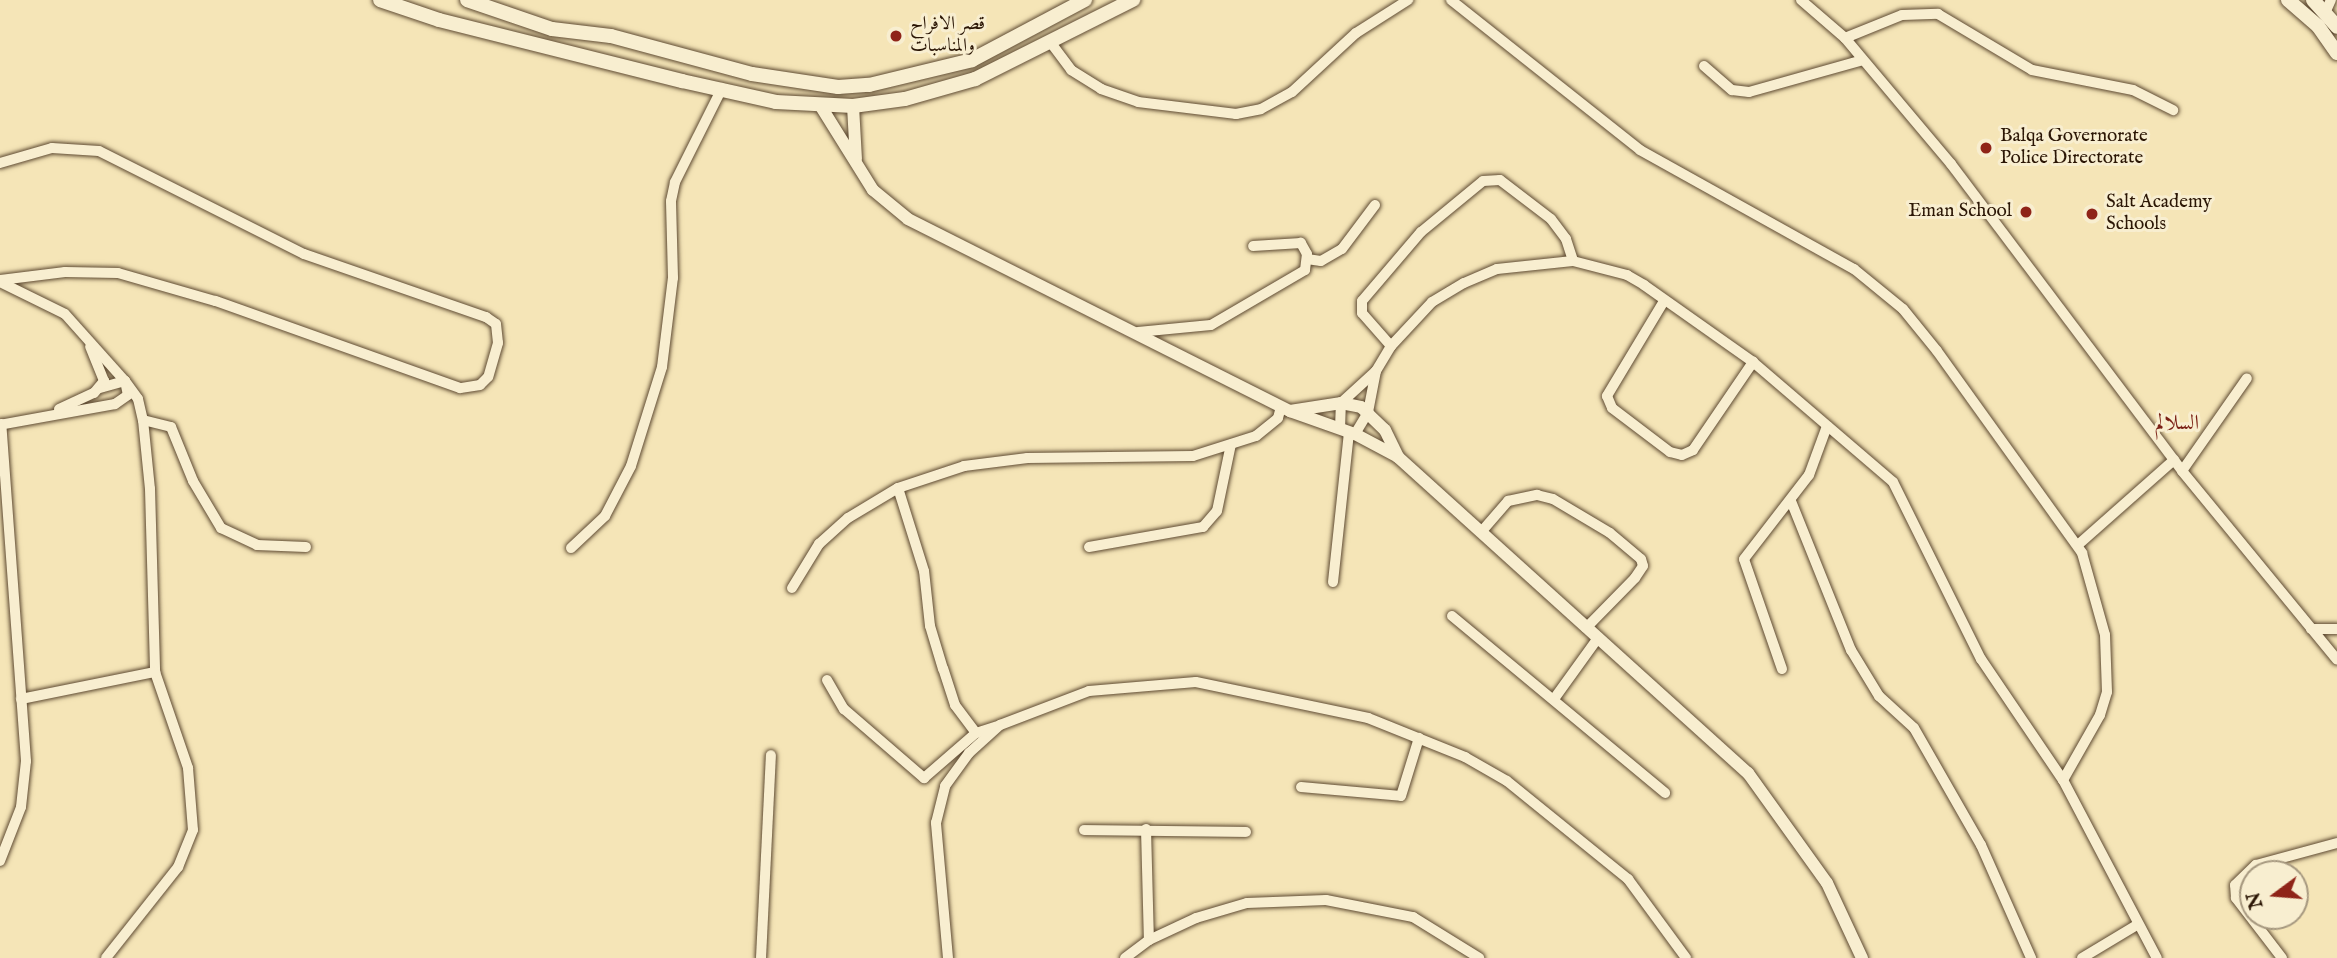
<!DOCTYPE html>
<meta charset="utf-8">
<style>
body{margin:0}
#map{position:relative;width:2337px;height:958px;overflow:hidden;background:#f5e5b7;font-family:"IM FELL English",Amiri,serif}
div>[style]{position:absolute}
.roads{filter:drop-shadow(0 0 2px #5e4a32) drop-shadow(0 0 2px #5e4a32)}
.minor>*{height:10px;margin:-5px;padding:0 5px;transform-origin:5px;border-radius:5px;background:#f8eed0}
.tertiary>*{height:12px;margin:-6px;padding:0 6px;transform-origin:6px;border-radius:6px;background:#f8eed0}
.secondary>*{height:14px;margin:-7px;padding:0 7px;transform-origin:7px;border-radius:7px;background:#f8eed0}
.dots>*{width:19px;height:19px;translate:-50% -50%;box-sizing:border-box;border:4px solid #f8eed0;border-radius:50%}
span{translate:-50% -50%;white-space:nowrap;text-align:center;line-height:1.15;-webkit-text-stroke:6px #f8eed0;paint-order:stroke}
.poi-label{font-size:19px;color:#2b1605}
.left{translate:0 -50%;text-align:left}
.right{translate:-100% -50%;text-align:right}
.neighbourhood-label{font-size:21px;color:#7a1f14}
.north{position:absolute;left:2239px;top:860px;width:70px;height:70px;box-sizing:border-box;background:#f8eed0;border:2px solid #a6987f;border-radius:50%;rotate:254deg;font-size:19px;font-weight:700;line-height:28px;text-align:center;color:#2b1605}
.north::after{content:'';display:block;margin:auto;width:24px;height:32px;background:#8f2418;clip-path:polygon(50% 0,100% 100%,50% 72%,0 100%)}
</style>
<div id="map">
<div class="roads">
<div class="minor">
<div style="left:1451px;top:0;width:241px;rotate:38.4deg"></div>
<div style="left:1640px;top:150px;width:245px;rotate:29.1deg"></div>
<div style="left:1854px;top:269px;width:63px;rotate:39.2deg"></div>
<div style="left:1903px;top:309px;width:54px;rotate:51deg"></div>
<div style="left:1937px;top:351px;width:249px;rotate:54.3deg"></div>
<div style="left:2082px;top:553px;width:85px;rotate:74.3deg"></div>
<div style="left:2105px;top:635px;width:57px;rotate:88deg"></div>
<div style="left:2107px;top:692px;width:24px;rotate:107deg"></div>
<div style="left:2100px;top:715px;width:75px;rotate:119.6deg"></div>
<div style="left:1801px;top:0;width:58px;rotate:40.8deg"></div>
<div style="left:1845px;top:38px;width:165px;rotate:49.9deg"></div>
<div style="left:1951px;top:164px;width:384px;rotate:53deg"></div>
<div style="left:2182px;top:471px;width:244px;rotate:50.6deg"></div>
<div style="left:2326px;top:11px;width:12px;rotate:-66deg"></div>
<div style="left:1845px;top:38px;width:61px;rotate:-22deg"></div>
<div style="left:1902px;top:15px;width:36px;rotate:-2deg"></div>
<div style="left:1938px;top:14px;width:109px;rotate:30.8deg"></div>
<div style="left:2032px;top:70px;width:103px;rotate:11.2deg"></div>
<div style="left:2133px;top:90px;width:45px;rotate:26.6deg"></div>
<div style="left:1051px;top:43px;width:34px;rotate:53deg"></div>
<div style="left:1071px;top:70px;width:36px;rotate:32deg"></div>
<div style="left:1101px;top:89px;width:39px;rotate:19deg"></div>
<div style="left:1138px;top:102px;width:99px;rotate:7deg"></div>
<div style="left:1236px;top:114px;width:25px;rotate:-11deg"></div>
<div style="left:1261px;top:109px;width:35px;rotate:-29deg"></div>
<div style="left:1292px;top:92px;width:87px;rotate:-42.7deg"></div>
<div style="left:1356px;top:33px;width:62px;rotate:-32.4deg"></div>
<div style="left:1704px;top:66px;width:37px;rotate:41deg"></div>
<div style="left:1732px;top:90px;width:17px;rotate:7deg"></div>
<div style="left:1749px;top:92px;width:118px;rotate:-15.7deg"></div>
<div style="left:0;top:163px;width:54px;rotate:-16.1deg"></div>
<div style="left:52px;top:148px;width:47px;rotate:3.7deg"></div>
<div style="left:99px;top:151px;width:229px;rotate:26.7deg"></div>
<div style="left:304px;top:254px;width:193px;rotate:19.1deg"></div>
<div style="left:486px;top:317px;width:12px;rotate:35deg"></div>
<div style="left:496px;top:324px;width:19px;rotate:84deg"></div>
<div style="left:498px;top:343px;width:35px;rotate:106deg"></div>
<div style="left:488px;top:377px;width:11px;rotate:135deg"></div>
<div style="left:480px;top:385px;width:20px;rotate:171deg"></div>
<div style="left:460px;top:388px;width:260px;rotate:-160.4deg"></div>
<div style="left:215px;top:301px;width:101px;rotate:-163.9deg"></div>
<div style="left:118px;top:273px;width:53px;rotate:-178.9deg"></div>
<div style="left:65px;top:272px;width:65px;rotate:173deg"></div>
<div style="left:1307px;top:259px;width:14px;rotate:8deg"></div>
<div style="left:1321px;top:261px;width:24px;rotate:-30deg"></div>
<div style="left:1342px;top:249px;width:55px;rotate:-53.1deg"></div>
<div style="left:0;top:282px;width:72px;rotate:26.2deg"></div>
<div style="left:65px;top:314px;width:90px;rotate:48.2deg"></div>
<div style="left:125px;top:381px;width:14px;rotate:78deg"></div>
<div style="left:128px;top:395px;width:16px;rotate:145deg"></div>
<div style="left:115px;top:404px;width:117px;rotate:169.7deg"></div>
<div style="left:1664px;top:301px;width:111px;rotate:121deg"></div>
<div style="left:1607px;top:396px;width:13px;rotate:67deg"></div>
<div style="left:1612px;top:408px;width:73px;rotate:37.2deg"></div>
<div style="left:1670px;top:452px;width:12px;rotate:14deg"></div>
<div style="left:1682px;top:455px;width:12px;rotate:-24deg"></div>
<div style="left:1693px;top:450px;width:107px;rotate:-55.7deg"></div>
<div style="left:1138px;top:332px;width:73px;rotate:-5.5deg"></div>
<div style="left:1211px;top:325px;width:109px;rotate:-30.3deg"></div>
<div style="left:1305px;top:270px;width:16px;rotate:-83deg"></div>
<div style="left:1307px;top:254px;width:13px;rotate:-119deg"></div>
<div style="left:1301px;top:243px;width:48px;rotate:176.4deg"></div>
<div style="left:1391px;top:346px;width:44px;rotate:-131.3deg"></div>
<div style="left:1362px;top:313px;width:12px;rotate:-90deg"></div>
<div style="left:1362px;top:301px;width:91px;rotate:-49.5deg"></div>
<div style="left:1421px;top:232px;width:80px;rotate:-39.4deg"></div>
<div style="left:1483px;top:181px;width:17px;rotate:-3deg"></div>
<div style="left:1500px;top:180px;width:64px;rotate:37.4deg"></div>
<div style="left:1551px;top:219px;width:25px;rotate:53deg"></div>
<div style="left:1566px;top:239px;width:23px;rotate:72deg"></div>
<div style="left:100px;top:388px;width:26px;rotate:-16deg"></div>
<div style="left:125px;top:381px;width:22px;rotate:54deg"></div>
<div style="left:138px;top:399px;width:22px;rotate:77deg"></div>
<div style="left:143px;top:420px;width:69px;rotate:84.2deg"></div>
<div style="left:150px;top:489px;width:183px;rotate:88.4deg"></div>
<div style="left:155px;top:672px;width:102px;rotate:71deg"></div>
<div style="left:188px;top:768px;width:62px;rotate:85.4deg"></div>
<div style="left:193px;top:830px;width:40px;rotate:112deg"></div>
<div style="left:178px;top:867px;width:116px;rotate:128.4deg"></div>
<div style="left:59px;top:409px;width:38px;rotate:-25deg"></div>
<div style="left:94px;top:393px;width:16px;rotate:-50deg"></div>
<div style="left:104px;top:381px;width:37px;rotate:-112deg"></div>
<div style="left:143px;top:420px;width:29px;rotate:14deg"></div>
<div style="left:171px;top:427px;width:58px;rotate:67.8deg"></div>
<div style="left:193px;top:481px;width:55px;rotate:59.2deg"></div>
<div style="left:221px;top:528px;width:40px;rotate:25deg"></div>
<div style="left:257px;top:545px;width:49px;rotate:2.3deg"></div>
<div style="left:1340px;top:429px;width:26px;rotate:-88deg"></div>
<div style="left:1341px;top:403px;width:47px;rotate:-42.4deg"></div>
<div style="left:1355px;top:434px;width:26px;rotate:-59deg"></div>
<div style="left:1368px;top:412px;width:42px;rotate:-79deg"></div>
<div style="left:1376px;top:371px;width:29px;rotate:-59deg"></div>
<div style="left:1391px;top:346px;width:60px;rotate:-47deg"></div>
<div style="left:1432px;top:302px;width:37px;rotate:-31deg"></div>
<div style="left:1464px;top:283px;width:36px;rotate:-23deg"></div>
<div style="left:1497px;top:269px;width:76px;rotate:-6deg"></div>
<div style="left:1573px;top:261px;width:56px;rotate:14.5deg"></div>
<div style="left:1627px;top:275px;width:20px;rotate:30deg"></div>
<div style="left:1644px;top:285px;width:133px;rotate:35.2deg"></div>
<div style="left:1753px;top:362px;width:184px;rotate:40.6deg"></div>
<div style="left:1893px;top:482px;width:198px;rotate:63.6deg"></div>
<div style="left:1981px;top:659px;width:146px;rotate:55.9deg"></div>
<div style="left:2063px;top:780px;width:201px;rotate:62.2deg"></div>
<div style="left:2182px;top:471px;width:113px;rotate:-55deg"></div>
<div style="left:1791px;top:501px;width:161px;rotate:68.1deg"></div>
<div style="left:1851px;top:650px;width:54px;rotate:58.7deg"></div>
<div style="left:1879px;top:696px;width:47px;rotate:42.4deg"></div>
<div style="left:1914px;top:728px;width:135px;rotate:60.2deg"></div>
<div style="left:1981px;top:845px;width:124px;rotate:66.1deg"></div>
<div style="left:1482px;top:531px;width:40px;rotate:-49deg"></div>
<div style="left:1508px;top:501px;width:30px;rotate:-12deg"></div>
<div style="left:1537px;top:495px;width:16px;rotate:14deg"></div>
<div style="left:1553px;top:499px;width:66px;rotate:30.8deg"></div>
<div style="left:1610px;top:533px;width:40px;rotate:40deg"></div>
<div style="left:1641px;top:559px;width:7px;rotate:74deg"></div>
<div style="left:1643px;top:566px;width:14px;rotate:124deg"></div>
<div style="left:1635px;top:578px;width:70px;rotate:134.4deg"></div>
<div style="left:2079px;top:544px;width:127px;rotate:-41.5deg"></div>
<div style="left:1089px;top:547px;width:116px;rotate:-10deg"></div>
<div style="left:1203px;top:527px;width:21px;rotate:-49deg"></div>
<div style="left:1217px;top:511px;width:68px;rotate:-78.2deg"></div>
<div style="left:571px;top:548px;width:47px;rotate:-43.3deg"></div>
<div style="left:605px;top:516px;width:56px;rotate:-62.5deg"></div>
<div style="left:631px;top:466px;width:104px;rotate:-72.6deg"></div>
<div style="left:662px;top:367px;width:90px;rotate:-83deg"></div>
<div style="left:673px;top:278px;width:77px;rotate:-91.5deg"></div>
<div style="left:671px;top:201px;width:19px;rotate:-78deg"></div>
<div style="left:675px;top:182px;width:105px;rotate:-63.4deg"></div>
<div style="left:1333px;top:582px;width:151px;rotate:-83.9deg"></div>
<div style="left:792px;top:588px;width:52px;rotate:-58.5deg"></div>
<div style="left:819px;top:544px;width:39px;rotate:-42deg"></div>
<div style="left:848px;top:518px;width:58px;rotate:-31deg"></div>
<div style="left:1452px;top:616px;width:277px;rotate:39.7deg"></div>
<div style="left:2311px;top:629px;width:26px"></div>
<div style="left:1782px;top:669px;width:116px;rotate:-109.1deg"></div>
<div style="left:1744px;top:559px;width:106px;rotate:-52.3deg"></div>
<div style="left:1809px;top:475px;width:52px;rotate:-69.8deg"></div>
<div style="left:827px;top:680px;width:34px;rotate:60deg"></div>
<div style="left:844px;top:709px;width:106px;rotate:40.8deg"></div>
<div style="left:924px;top:778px;width:69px;rotate:-40.9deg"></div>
<div style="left:976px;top:733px;width:22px;rotate:-18deg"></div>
<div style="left:21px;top:699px;width:137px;rotate:-11.4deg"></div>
<div style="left:1554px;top:699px;width:75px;rotate:-54.2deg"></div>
<div style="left:976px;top:733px;width:35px;rotate:-127deg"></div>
<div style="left:955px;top:705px;width:38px;rotate:-108deg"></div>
<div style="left:943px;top:669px;width:45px;rotate:-106.8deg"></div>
<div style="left:930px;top:626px;width:55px;rotate:-96.2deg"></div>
<div style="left:924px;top:571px;width:87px;rotate:-107.4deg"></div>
<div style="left:898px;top:488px;width:70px;rotate:-18.4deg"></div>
<div style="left:964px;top:466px;width:64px;rotate:-7.2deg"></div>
<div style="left:1027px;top:458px;width:166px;rotate:-0.7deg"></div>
<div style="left:1193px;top:456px;width:66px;rotate:-17.6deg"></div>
<div style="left:1256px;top:436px;width:28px;rotate:-39deg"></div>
<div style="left:1278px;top:418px;width:11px;rotate:-75deg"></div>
<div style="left:1301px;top:787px;width:100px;rotate:5.1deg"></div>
<div style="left:1401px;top:796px;width:61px;rotate:-72.8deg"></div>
<div style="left:1146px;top:829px;width:111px;rotate:88.5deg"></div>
<div style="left:1084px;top:830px;width:162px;rotate:0.7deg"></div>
<div style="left:0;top:861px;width:58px;rotate:-68.7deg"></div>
<div style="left:21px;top:807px;width:46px;rotate:-83.8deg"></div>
<div style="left:26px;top:761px;width:338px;rotate:-94.2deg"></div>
<div style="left:761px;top:958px;width:203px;rotate:-87.2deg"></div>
<div style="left:948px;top:958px;width:136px;rotate:-95.1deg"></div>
<div style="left:936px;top:823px;width:38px;rotate:-76deg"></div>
<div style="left:945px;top:786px;width:41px;rotate:-54deg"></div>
<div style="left:969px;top:753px;width:42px;rotate:-42.1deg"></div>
<div style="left:1000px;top:725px;width:95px;rotate:-20.9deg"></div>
<div style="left:1089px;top:691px;width:107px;rotate:-4.8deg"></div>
<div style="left:1196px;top:682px;width:176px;rotate:11.8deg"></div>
<div style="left:1368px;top:718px;width:105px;rotate:21.9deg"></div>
<div style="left:1465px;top:757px;width:48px;rotate:29.7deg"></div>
<div style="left:1507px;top:781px;width:156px;rotate:39deg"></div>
<div style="left:1628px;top:879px;width:98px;rotate:53.7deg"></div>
<div style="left:1125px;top:958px;width:30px;rotate:-37deg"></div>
<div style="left:1149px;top:940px;width:52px;rotate:-25.1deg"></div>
<div style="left:1196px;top:918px;width:53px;rotate:-16.4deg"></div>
<div style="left:1247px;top:903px;width:79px;rotate:-2.2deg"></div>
<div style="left:1326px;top:900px;width:89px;rotate:11.1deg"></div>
<div style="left:1413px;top:917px;width:78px;rotate:31.8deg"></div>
<div style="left:2082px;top:958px;width:64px;rotate:-31deg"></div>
<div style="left:2282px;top:958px;width:76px;rotate:-127.5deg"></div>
<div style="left:2236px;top:898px;width:13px;rotate:-94deg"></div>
<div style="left:2235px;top:885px;width:29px;rotate:-44deg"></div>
<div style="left:2256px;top:865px;width:84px;rotate:-15.2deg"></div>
</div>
<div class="tertiary">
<div style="left:820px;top:105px;width:100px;rotate:58.1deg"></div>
<div style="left:873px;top:190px;width:45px;rotate:39.6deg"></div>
<div style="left:908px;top:219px;width:428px;rotate:26.7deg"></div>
<div style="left:1290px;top:411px;width:69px;rotate:19.5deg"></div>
<div style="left:1355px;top:434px;width:49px;rotate:28.1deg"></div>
<div style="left:1398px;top:457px;width:472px;rotate:42.1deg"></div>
<div style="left:1748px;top:773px;width:135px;rotate:54.3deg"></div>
<div style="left:1827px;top:883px;width:83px;rotate:65deg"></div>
<div style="left:853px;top:106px;width:53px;rotate:86.8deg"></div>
<div style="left:1290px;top:411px;width:52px;rotate:-8.9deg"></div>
<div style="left:1341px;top:403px;width:20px;rotate:11deg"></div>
<div style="left:1361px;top:407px;width:33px;rotate:44deg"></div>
<div style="left:1385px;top:430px;width:30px;rotate:64deg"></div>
</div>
<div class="secondary">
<div style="left:380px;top:0;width:62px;rotate:18.7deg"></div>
<div style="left:439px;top:20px;width:251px;rotate:14.1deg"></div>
<div style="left:682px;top:81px;width:96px;rotate:12.6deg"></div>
<div style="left:776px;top:102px;width:77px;rotate:3deg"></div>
<div style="left:853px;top:106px;width:52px;rotate:-7.7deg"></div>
<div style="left:905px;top:99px;width:73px;rotate:-15.9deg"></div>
<div style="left:975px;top:79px;width:177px;rotate:-26.6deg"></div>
<div style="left:467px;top:0;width:90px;rotate:18.8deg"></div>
<div style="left:552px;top:29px;width:59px;rotate:6.8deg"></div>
<div style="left:611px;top:36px;width:146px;rotate:15.1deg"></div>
<div style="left:752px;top:74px;width:87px;rotate:8.6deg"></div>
<div style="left:838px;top:87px;width:31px;rotate:-4deg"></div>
<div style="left:869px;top:85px;width:106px;rotate:-13.6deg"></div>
<div style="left:972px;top:60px;width:128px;rotate:-28deg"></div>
<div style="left:2288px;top:0;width:40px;rotate:41deg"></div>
<div style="left:2318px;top:26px;width:33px;rotate:55deg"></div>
<div style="left:2313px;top:0;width:36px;rotate:48deg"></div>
</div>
</div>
<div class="dots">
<div style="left:896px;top:36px;background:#8f2418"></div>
<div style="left:1986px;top:148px;background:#8f2418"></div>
<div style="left:2026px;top:212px;background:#8f2418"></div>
<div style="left:2092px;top:214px;background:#8f2418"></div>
</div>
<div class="poi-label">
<span class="left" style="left:910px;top:36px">قصر الافراح<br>والمناسبات</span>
<span class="left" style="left:2000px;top:148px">Balqa Governorate<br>Police Directorate</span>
<span class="left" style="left:2106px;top:214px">Salt Academy<br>Schools</span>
<span class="right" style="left:2012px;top:212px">Eman School</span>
</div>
<div class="neighbourhood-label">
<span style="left:2177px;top:424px">السلالم</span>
</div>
<div class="north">N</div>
</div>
